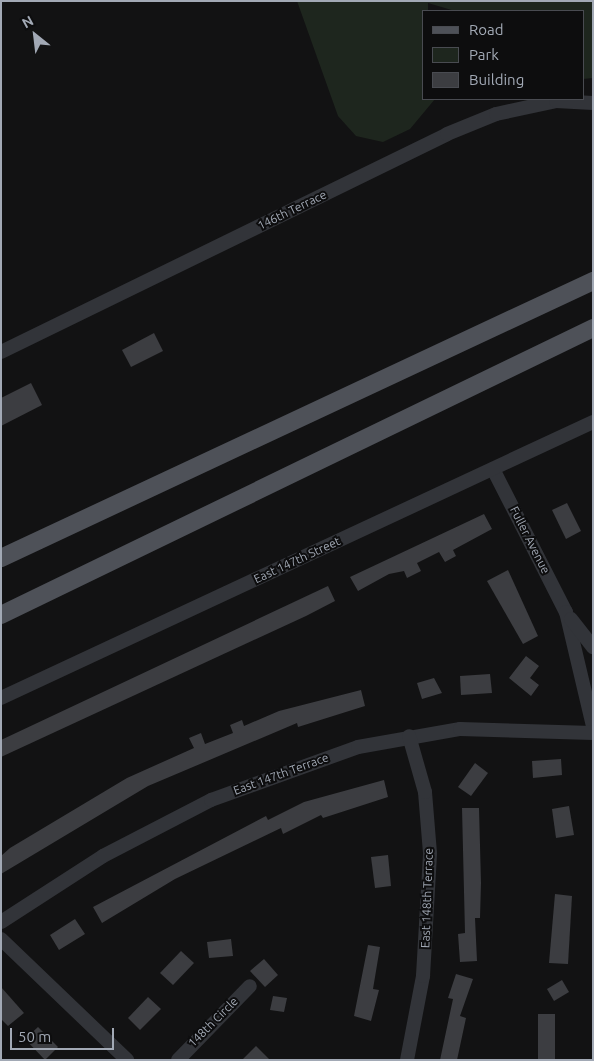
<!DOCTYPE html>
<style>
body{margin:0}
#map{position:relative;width:594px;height:1061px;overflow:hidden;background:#121213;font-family:Ubuntu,sans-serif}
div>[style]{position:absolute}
.green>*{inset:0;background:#1e261e}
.building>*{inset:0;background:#3c3d41}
.minor>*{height:14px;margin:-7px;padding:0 7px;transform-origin:7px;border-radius:7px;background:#323439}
.major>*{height:18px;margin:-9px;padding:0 9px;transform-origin:9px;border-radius:9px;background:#4e5158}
span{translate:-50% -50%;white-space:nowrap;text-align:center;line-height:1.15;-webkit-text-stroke:4px #0d0d0e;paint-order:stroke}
.street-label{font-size:12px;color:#a2a9b5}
.frame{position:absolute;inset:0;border:2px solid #a2a9b5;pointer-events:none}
.legend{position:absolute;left:422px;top:10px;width:162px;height:90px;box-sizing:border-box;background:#0d0d0e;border:1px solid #494b51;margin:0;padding:6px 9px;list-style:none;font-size:15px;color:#a2a9b5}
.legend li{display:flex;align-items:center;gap:10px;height:25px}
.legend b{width:25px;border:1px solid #494b51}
.north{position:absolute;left:10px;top:10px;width:50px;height:50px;-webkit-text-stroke:4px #0d0d0e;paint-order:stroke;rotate:331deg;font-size:14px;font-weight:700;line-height:20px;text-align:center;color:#a2a9b5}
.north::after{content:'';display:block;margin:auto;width:18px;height:22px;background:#a2a9b5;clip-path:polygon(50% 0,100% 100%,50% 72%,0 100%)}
.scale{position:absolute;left:10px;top:1028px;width:104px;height:22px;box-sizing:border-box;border:2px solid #a2a9b5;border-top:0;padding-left:6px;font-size:15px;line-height:18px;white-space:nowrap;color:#a2a9b5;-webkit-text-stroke:4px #0d0d0e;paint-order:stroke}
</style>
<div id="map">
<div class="green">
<div style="clip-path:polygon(297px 1px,593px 1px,593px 78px,583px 79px,583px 11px,455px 11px,428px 3px,428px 11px,423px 11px,423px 99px,435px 99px,410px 129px,383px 142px,356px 136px,338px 116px)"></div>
</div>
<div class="building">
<div style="clip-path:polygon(154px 333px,163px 351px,131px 367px,122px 350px)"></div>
<div style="clip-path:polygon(31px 383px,42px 405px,1px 426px,1px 398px)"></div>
<div style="clip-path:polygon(567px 503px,581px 531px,566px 539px,552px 510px)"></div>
<div style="clip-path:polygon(484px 514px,492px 529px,453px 550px,456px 556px,445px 562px,439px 552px,417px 563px,421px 571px,407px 578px,404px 571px,389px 574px,358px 591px,350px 577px)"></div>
<div style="clip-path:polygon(508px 570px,538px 636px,523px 644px,487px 581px)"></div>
<div style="clip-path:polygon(328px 586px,335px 601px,306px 616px,1px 757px,1px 740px)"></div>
<div style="clip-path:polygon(526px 656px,539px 666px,530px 678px,539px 685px,531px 696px,509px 678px)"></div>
<div style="clip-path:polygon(490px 674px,492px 693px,461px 695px,460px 676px)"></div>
<div style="clip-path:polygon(434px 678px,442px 693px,422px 699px,417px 683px)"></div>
<div style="clip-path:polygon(361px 690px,365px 706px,298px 727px,297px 723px,148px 786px,1px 874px,1px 856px,10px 848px,127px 778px,194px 748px,189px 738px,201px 733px,205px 744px,233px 733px,230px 725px,242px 720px,244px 726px,279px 711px)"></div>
<div style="clip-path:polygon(561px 759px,562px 775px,533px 778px,532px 761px)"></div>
<div style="clip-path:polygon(475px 763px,488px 773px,471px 796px,458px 787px)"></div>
<div style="clip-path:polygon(384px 780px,388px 797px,323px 818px,321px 815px,283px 834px,281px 828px,175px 879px,102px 923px,93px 907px,266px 816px,268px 820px,304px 802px)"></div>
<div style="clip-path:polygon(569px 806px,574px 835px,556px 838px,552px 809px)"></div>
<div style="clip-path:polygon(462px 808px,479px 808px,481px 883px,480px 918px,475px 918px,477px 961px,460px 962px,458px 934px,465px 933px)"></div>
<div style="clip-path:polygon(388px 855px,391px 886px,375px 888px,371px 857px)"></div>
<div style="clip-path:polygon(555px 894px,572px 896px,568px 964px,549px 963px)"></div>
<div style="clip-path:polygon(75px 919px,85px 934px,59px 950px,50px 935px)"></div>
<div style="clip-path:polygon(231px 939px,233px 956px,209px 958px,207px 942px)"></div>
<div style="clip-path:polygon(368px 945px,380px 947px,373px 989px,379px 990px,371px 1021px,354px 1016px)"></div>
<div style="clip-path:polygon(181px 951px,194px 963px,173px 985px,160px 973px)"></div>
<div style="clip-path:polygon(264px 959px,278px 975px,265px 987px,250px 971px)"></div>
<div style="clip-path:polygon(456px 974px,473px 979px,460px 1016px,466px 1018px,457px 1060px,440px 1060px,453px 999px,448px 998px)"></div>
<div style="clip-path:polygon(562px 980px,569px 992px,554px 1001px,547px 989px)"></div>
<div style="clip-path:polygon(1px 987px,24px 1013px,8px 1026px,1px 1019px)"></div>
<div style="clip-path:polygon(273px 996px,287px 998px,284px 1012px,270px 1010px)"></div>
<div style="clip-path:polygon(148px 997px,161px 1009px,140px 1030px,128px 1018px)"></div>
<div style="clip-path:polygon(538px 1014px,555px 1014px,555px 1060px,538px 1060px)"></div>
<div style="clip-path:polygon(38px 1027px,58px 1047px,45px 1060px,25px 1039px)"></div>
<div style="clip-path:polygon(256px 1046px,270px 1060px,242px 1060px)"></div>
</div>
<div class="minor">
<div style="left:1px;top:352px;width:496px;rotate:-26deg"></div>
<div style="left:447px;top:134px;width:53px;rotate:-22.2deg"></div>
<div style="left:496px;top:114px;width:61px;rotate:-12.2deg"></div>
<div style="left:556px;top:101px;width:37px;rotate:3deg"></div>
<div style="left:493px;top:469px;width:161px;rotate:63deg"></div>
<div style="left:566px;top:612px;width:117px;rotate:76.7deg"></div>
<div style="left:571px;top:619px;width:36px;rotate:52deg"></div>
<div style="left:1px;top:698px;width:653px;rotate:-25deg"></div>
<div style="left:1px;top:922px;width:121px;rotate:-32.9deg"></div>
<div style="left:103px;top:856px;width:122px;rotate:-27.4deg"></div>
<div style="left:211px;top:800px;width:156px;rotate:-19.8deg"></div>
<div style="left:358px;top:747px;width:104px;rotate:-10deg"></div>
<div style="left:460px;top:729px;width:133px;rotate:1.7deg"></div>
<div style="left:1px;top:939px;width:175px;rotate:43.8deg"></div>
<div style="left:178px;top:1060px;width:103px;rotate:-45.8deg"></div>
<div style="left:407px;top:1060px;width:86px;rotate:-79.2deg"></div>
<div style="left:423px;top:976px;width:123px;rotate:-86.7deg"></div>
<div style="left:430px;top:853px;width:61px;rotate:-94.7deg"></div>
<div style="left:425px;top:792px;width:58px;rotate:-105.9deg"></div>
</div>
<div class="major">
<div style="left:1px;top:558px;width:654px;rotate:-25.08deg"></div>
<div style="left:1px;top:615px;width:658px;rotate:-25.86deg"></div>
</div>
<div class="street-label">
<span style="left:292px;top:210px;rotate:-26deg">146th Terrace</span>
<span style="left:530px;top:540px;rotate:63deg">Fuller Avenue</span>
<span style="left:297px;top:560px;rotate:-25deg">East 147th Street</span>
<span style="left:281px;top:774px;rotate:-20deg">East 147th Terrace</span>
<span style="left:427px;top:898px;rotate:-88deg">East 148th Terrace</span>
<span style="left:213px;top:1022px;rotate:-45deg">148th Circle</span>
</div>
<div class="frame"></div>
<ul class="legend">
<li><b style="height:6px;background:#4e5158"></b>Road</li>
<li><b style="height:14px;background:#1e261e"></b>Park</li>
<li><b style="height:14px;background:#3c3d41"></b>Building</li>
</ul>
<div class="north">N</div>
<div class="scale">50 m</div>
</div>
